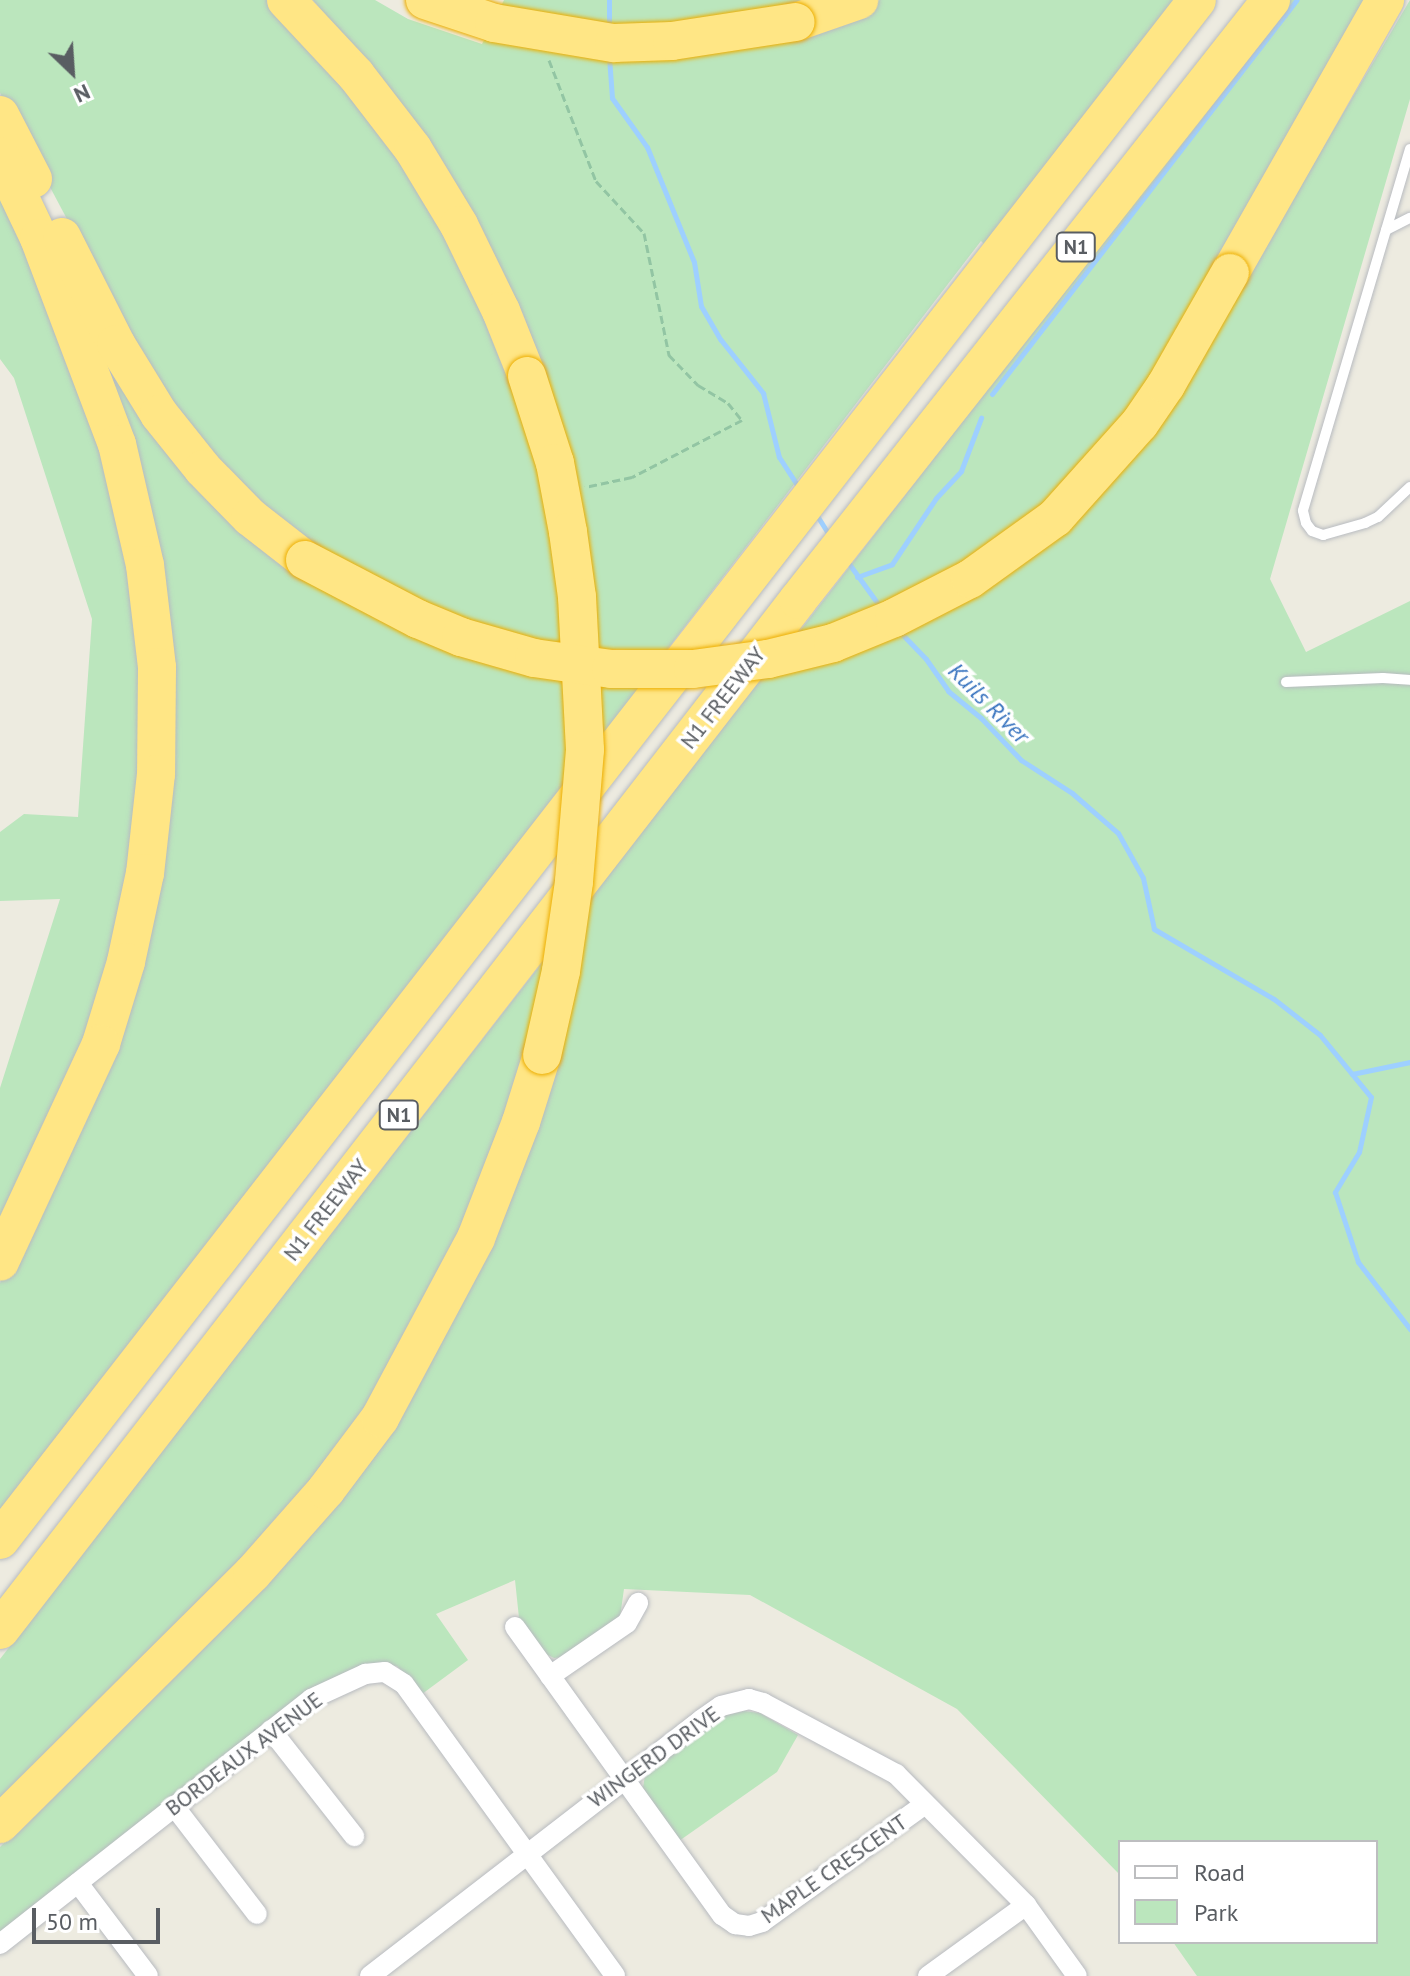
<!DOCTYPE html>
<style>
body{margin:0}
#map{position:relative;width:1410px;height:1976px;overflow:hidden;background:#edebe0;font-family:"PT Sans",sans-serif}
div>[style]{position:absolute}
.green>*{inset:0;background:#bbe6bd}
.stream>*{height:5px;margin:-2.5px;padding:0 2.5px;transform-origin:2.5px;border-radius:2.5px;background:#9ed0ff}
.path>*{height:3px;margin-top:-1.5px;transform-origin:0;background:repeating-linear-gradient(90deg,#92c5a3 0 8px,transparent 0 12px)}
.roads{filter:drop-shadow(0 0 2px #b8bbc0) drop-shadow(0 0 2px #b8bbc0)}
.service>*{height:10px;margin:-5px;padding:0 5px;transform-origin:5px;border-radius:5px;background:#fff}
.minor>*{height:20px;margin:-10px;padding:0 10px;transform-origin:10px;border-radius:10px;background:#fff}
.motorway>*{height:38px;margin:-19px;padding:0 19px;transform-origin:19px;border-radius:19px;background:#ffe685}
.bridges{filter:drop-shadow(0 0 2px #edae00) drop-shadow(0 0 2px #edae00)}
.motorway-bridge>*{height:38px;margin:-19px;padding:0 19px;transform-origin:19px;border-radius:19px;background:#ffe685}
span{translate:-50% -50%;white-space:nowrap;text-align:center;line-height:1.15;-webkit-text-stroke:7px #fff;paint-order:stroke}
.shield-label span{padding:2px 6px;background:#fff;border:2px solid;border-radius:6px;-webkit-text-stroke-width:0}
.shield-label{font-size:20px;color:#595d62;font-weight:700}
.street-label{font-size:22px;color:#595d62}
.water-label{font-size:24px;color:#3974bf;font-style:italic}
.legend{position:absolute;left:1118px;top:1840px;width:260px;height:104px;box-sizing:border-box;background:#fff;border:2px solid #bdbec0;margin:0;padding:10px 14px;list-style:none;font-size:24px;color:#595d62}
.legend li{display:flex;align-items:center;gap:16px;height:40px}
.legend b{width:40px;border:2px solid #bdbec0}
.north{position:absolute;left:32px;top:32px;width:80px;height:80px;-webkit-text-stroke:6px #fff;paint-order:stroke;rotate:155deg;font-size:22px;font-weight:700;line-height:32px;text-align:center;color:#595d62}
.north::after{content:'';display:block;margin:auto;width:28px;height:36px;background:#595d62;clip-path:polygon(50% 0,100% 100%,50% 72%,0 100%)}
.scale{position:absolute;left:32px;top:1908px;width:128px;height:36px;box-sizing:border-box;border:4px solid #595d62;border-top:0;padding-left:10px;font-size:24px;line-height:28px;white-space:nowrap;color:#595d62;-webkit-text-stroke:6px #fff;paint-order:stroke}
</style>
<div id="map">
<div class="green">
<div style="clip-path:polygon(0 0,275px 0,415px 169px,533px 422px,570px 651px,398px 600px,252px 501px,144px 364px,0 93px)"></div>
<div style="clip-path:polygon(313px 0,375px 0,408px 19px,482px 44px,504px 0,824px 0,871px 4px,880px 0,1177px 0,986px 246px,981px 241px,666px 651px,598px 649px,551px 390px,523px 314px,472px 212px,406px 111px)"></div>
<div style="clip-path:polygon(1289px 0,1372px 0,1141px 399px,1042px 513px,957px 574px,792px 641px)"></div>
<div style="clip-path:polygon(1410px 0,1410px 99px,1270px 579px,1306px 652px,1410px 601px,1410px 1976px,1197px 1976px,1173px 1942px,1376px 1942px,1376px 1842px,1120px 1842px,1120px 1875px,957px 1709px,750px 1595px,624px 1589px,620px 1617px,563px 1657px,554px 1658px,546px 1654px,519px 1618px,515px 1580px,436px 1614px,468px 1660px,422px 1694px,397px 1666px,371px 1664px,0 1935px,0 1847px,94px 1753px,373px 1452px,589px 900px,764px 675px,1047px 545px,1107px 489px,1166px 414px)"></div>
<div style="clip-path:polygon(0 180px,74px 357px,134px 566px,146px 749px,109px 983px,0 1234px,0 1088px,60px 899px,0 901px,0 832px,24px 814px,78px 817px,92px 619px,14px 378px,0 359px)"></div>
<div style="clip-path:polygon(83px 325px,307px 579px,375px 618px,430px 643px,571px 681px,571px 779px,0 1514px,0 1283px,40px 1197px,165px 762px)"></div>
<div style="clip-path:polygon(600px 684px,642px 686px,601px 739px)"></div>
<div style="clip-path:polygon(552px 950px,505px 1136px,409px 1342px,305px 1495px,0 1808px,0 1659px)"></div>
<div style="clip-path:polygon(744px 1711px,760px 1713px,798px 1735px,777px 1772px,679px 1841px,643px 1788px,645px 1775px,727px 1715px)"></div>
</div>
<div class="stream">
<div style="left:609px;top:0;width:27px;rotate:90deg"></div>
<div style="left:609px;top:57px;width:41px;rotate:85.8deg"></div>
<div style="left:612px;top:98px;width:60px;rotate:54.5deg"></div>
<div style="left:647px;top:147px;width:124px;rotate:67.8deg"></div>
<div style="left:694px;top:262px;width:45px;rotate:81deg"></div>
<div style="left:701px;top:306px;width:39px;rotate:60deg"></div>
<div style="left:721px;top:340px;width:68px;rotate:51.6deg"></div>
<div style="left:763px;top:393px;width:66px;rotate:76deg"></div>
<div style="left:779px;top:457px;width:38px;rotate:57deg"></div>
<div style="left:992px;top:394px;width:498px;rotate:-52.3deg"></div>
<div style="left:816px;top:514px;width:26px;rotate:58deg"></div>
<div style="left:847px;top:561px;width:58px;rotate:54.1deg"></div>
<div style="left:857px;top:577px;width:37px;rotate:-20deg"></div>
<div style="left:892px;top:564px;width:79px;rotate:-56.3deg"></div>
<div style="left:936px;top:498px;width:37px;rotate:-47deg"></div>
<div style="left:961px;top:471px;width:57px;rotate:-69.3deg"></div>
<div style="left:899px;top:631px;width:39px;rotate:46deg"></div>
<div style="left:926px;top:659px;width:39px;rotate:55deg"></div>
<div style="left:948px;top:691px;width:43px;rotate:39.3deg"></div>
<div style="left:981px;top:718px;width:58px;rotate:46.4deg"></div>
<div style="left:1021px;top:760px;width:61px;rotate:32.9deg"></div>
<div style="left:1072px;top:793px;width:61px;rotate:41deg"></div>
<div style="left:1118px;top:833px;width:51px;rotate:60.9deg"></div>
<div style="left:1143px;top:878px;width:52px;rotate:77.8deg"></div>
<div style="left:1154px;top:929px;width:139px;rotate:30.3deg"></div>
<div style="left:1274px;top:999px;width:58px;rotate:38deg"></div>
<div style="left:1320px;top:1035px;width:80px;rotate:50.6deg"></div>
<div style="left:1371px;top:1097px;width:56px;rotate:102.3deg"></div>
<div style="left:1359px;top:1152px;width:47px;rotate:121deg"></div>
<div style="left:1335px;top:1192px;width:74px;rotate:71.8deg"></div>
<div style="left:1358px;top:1262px;width:85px;rotate:52.2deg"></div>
<div style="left:1352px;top:1074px;width:59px;rotate:-11.7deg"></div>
</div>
<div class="path">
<div style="left:549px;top:60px;width:130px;rotate:68.8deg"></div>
<div style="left:596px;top:181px;width:71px;rotate:47.3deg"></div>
<div style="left:644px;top:233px;width:125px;rotate:78.4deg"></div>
<div style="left:669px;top:355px;width:42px;rotate:46deg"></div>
<div style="left:698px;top:385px;width:35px;rotate:31deg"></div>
<div style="left:728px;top:403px;width:22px;rotate:51deg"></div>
<div style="left:742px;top:420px;width:124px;rotate:152.6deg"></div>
<div style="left:632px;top:477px;width:48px;rotate:168deg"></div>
</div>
<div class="roads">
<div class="service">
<div style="left:1410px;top:149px;width:377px;rotate:106.5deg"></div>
<div style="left:1303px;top:511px;width:12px;rotate:76deg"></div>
<div style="left:1306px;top:523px;width:10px;rotate:53deg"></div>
<div style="left:1312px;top:531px;width:12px;rotate:20deg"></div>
<div style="left:1323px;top:535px;width:44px;rotate:-15.9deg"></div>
<div style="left:1365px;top:523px;width:14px;rotate:-25deg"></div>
<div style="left:1378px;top:517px;width:44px;rotate:-43.2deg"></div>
<div style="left:1386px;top:230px;width:27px;rotate:-27deg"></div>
<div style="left:1286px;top:682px;width:97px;rotate:-2.4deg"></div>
<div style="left:1383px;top:678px;width:27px;rotate:4deg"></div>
</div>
<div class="minor">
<div style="left:515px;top:1627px;width:355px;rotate:54.3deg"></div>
<div style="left:722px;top:1915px;width:16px;rotate:35deg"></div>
<div style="left:735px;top:1924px;width:14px;rotate:8deg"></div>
<div style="left:749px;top:1926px;width:14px;rotate:-17deg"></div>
<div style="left:762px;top:1922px;width:201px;rotate:-35.9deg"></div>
<div style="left:550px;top:1676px;width:93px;rotate:-34.5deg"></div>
<div style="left:627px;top:1623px;width:23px;rotate:-61deg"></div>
<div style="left:271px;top:1730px;width:135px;rotate:51.9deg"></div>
<div style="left:174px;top:1806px;width:136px;rotate:52.5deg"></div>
<div style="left:78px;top:1883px;width:116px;rotate:53deg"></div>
<div style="left:0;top:1944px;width:396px;rotate:-38.2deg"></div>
<div style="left:311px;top:1699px;width:60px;rotate:-24.8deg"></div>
<div style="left:365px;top:1674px;width:20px;rotate:-6deg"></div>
<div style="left:385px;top:1672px;width:22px;rotate:32deg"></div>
<div style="left:404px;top:1684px;width:360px;rotate:54.1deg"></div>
<div style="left:370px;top:1976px;width:418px;rotate:-37.7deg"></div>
<div style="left:701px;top:1720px;width:24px;rotate:-35deg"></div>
<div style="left:721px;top:1706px;width:29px;rotate:-14deg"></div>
<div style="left:749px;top:1699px;width:15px;rotate:16deg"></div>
<div style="left:763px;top:1703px;width:151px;rotate:28.1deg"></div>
<div style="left:896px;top:1774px;width:185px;rotate:45.2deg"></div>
<div style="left:1026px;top:1905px;width:87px;rotate:54.3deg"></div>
<div style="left:928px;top:1976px;width:121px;rotate:-35.9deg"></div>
</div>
<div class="motorway">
<div style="left:286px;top:0;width:103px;rotate:47deg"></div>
<div style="left:356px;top:75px;width:93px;rotate:52.4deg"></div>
<div style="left:413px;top:149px;width:89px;rotate:58.8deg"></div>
<div style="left:459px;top:225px;width:96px;rotate:64deg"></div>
<div style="left:501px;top:311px;width:70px;rotate:68.2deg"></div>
<div style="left:796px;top:22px;width:67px;rotate:-19.2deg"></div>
<div style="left:0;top:115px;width:72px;rotate:62.7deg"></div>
<div style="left:0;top:156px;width:91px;rotate:64.6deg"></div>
<div style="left:39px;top:238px;width:220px;rotate:69.3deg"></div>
<div style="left:117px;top:444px;width:124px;rotate:77deg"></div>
<div style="left:145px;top:565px;width:103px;rotate:83.3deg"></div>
<div style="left:157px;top:667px;width:107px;rotate:90.5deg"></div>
<div style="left:156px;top:774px;width:100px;rotate:96.3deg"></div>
<div style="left:145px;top:873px;width:91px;rotate:102.1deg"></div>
<div style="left:126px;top:962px;width:86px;rotate:107deg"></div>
<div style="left:101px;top:1044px;width:240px;rotate:114.9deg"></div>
<div style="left:62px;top:237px;width:120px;rotate:63.2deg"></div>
<div style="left:116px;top:344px;width:82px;rotate:58.4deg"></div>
<div style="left:159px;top:414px;width:70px;rotate:51.3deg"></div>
<div style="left:203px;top:469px;width:67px;rotate:45.6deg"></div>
<div style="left:250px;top:517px;width:70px;rotate:38deg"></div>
<div style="left:1230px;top:273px;width:314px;rotate:-60.4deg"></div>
<div style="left:0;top:1540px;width:1950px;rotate:-52.14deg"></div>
<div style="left:0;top:1630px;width:1303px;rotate:-52.23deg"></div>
<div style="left:798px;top:600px;width:764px;rotate:-51.75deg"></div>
<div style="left:0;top:1824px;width:355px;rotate:-44.8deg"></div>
<div style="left:252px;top:1574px;width:112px;rotate:-48.6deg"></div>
<div style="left:326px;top:1490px;width:90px;rotate:-53.1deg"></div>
<div style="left:380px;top:1418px;width:204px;rotate:-61.9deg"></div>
<div style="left:476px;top:1238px;width:124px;rotate:-68.8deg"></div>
<div style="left:521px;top:1122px;width:70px;rotate:-72.6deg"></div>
</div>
</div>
<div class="bridges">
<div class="motorway-bridge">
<div style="left:425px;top:0;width:73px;rotate:18.4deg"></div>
<div style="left:494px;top:23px;width:122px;rotate:9.5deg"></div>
<div style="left:614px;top:43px;width:58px;rotate:-2deg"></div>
<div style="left:672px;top:41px;width:125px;rotate:-8.7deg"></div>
<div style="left:527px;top:376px;width:91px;rotate:72.2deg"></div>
<div style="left:555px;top:463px;width:70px;rotate:79.3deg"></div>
<div style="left:568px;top:532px;width:66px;rotate:82.1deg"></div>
<div style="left:577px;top:597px;width:153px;rotate:87deg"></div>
<div style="left:585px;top:750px;width:132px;rotate:94.8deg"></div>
<div style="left:574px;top:882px;width:90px;rotate:98.3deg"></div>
<div style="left:561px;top:971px;width:86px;rotate:102.7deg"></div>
<div style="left:305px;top:560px;width:127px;rotate:27.6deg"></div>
<div style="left:418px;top:619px;width:47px;rotate:22.7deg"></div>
<div style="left:461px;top:637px;width:76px;rotate:16deg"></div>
<div style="left:534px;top:658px;width:78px;rotate:8.1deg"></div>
<div style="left:611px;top:669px;width:82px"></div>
<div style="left:693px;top:669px;width:76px;rotate:-7.6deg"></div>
<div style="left:768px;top:659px;width:67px;rotate:-13.8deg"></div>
<div style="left:833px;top:643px;width:66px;rotate:-22.3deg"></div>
<div style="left:894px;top:618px;width:85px;rotate:-27.2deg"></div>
<div style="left:970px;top:579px;width:105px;rotate:-35.7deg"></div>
<div style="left:1055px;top:518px;width:127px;rotate:-48.2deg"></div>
<div style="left:1140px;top:423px;width:46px;rotate:-55.6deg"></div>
<div style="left:1166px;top:385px;width:129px;rotate:-60.3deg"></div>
</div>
</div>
<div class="shield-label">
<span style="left:1076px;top:247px">N1</span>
<span style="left:399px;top:1115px">N1</span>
</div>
<div class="street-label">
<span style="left:723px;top:698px;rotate:-52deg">N1 FREEWAY</span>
<span style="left:326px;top:1210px;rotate:-52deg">N1 FREEWAY</span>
<span style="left:244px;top:1754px;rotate:-37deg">BORDEAUX AVENUE</span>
<span style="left:654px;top:1757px;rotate:-36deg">WINGERD DRIVE</span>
<span style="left:834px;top:1869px;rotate:-35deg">MAPLE CRESCENT</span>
</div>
<div class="water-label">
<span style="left:989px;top:703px;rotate:45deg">Kuils River</span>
</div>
<ul class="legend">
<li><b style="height:10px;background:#fff"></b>Road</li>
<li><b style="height:22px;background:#bbe6bd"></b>Park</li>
</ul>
<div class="north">N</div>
<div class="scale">50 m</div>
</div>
